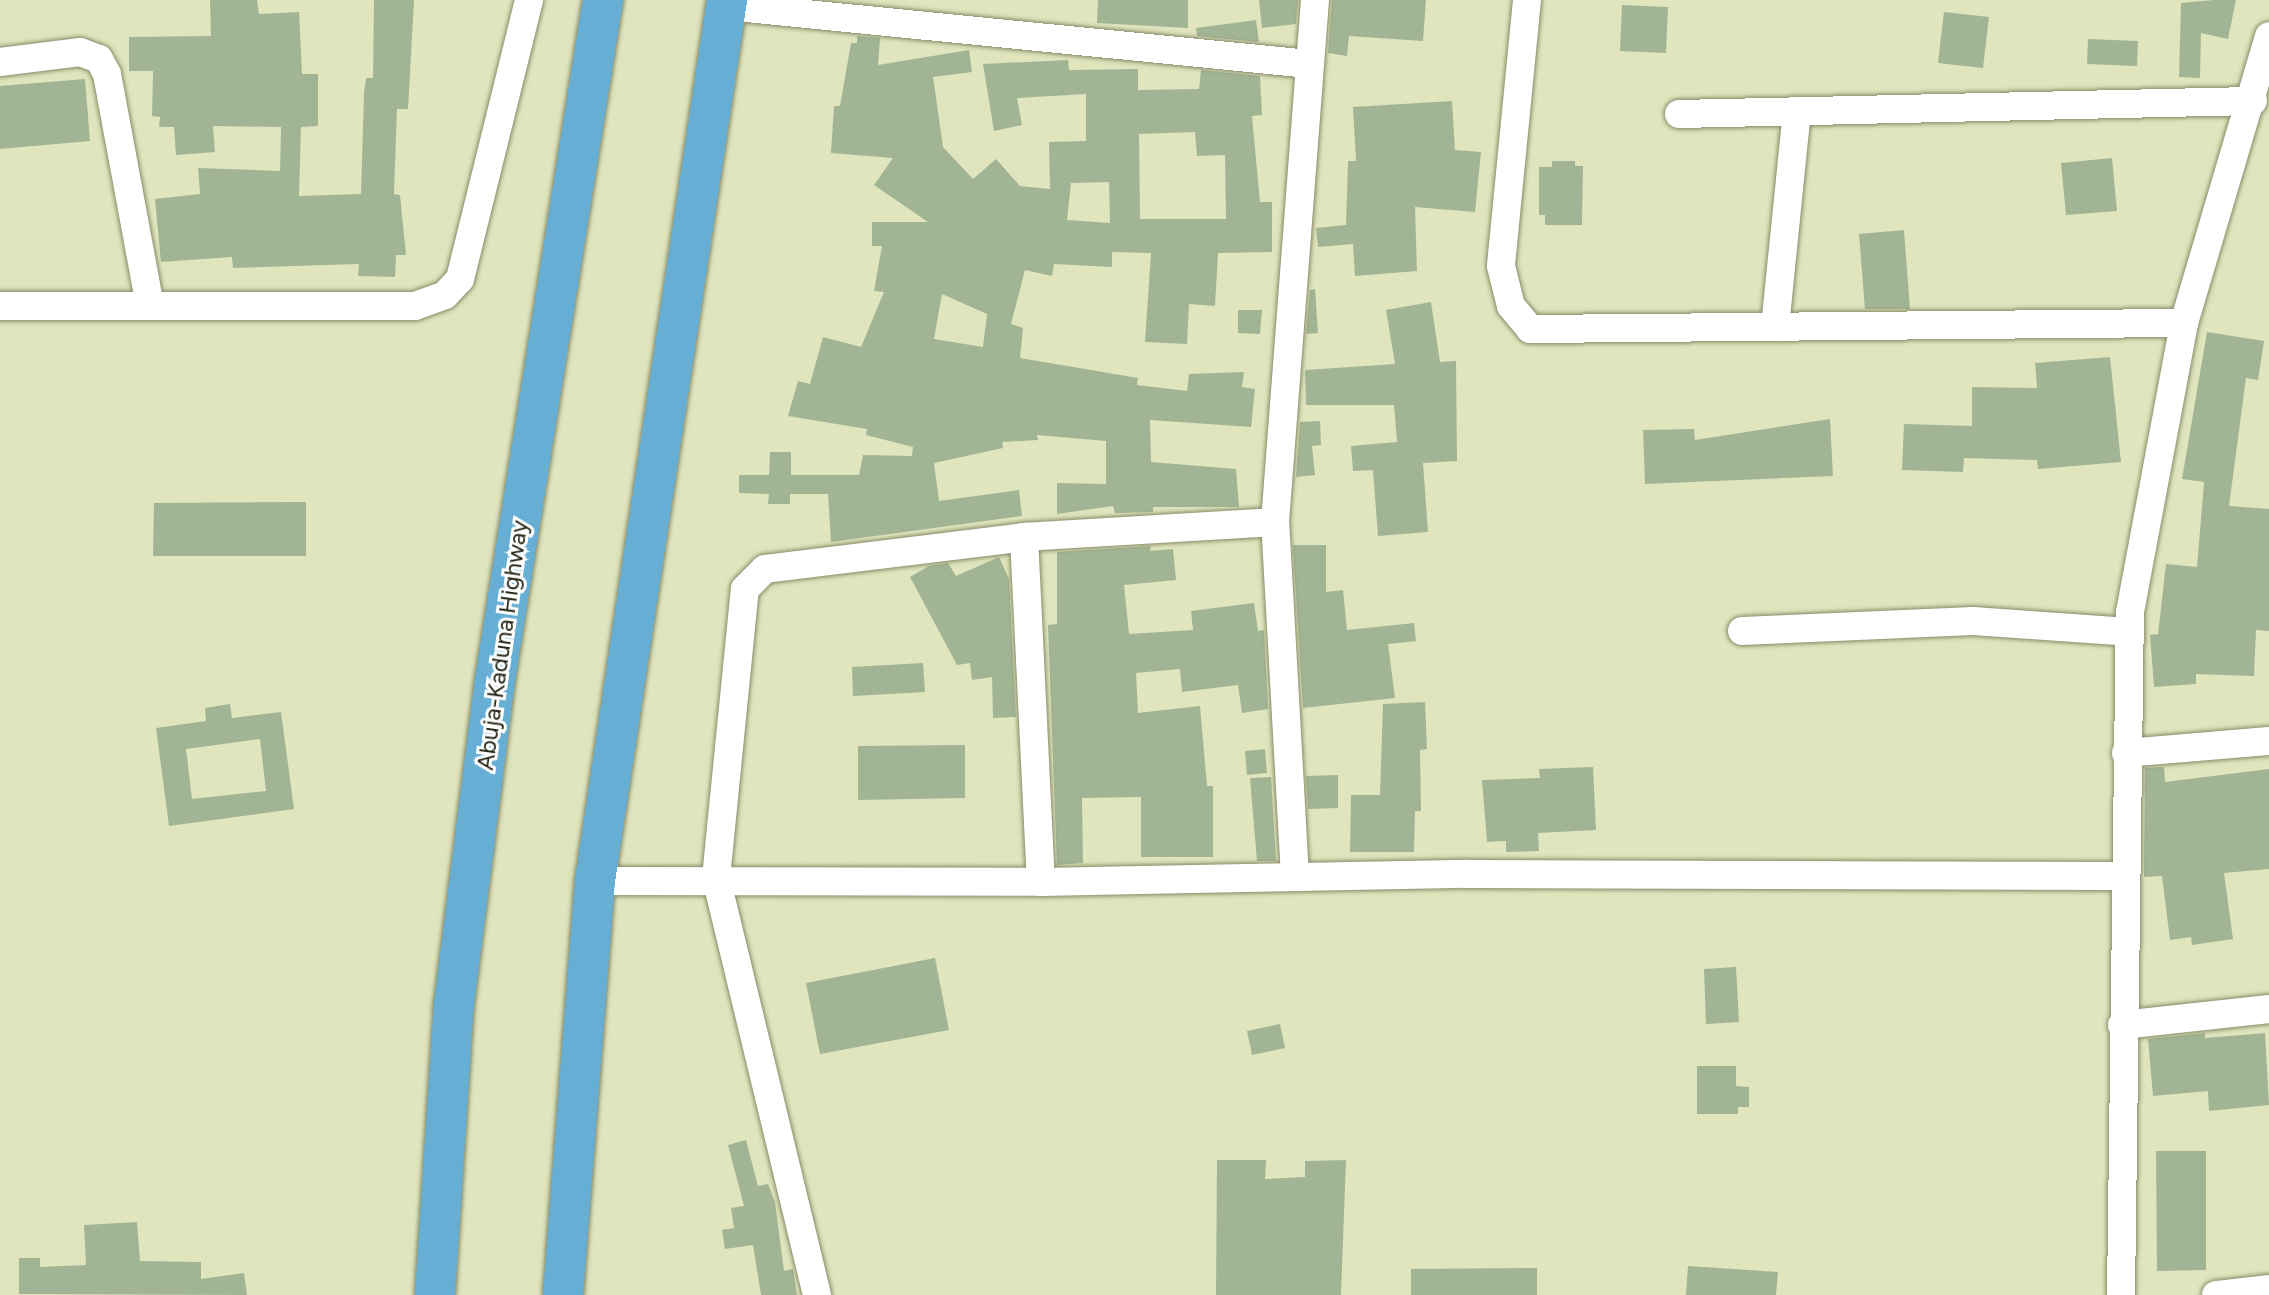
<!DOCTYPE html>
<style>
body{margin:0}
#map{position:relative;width:2269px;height:1295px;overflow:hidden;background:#e0e5be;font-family:Figtree,sans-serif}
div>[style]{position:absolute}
.building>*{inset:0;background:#a1b594}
.roads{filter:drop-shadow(0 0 2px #878b67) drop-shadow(0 0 2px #878b67)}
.minor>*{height:28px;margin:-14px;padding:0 14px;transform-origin:14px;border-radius:14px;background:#fff}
.highway>*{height:40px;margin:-20px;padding:0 20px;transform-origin:20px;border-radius:20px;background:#66aed4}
span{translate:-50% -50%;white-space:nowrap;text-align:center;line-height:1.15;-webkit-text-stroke:6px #fff;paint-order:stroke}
.street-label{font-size:24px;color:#232516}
</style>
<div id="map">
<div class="building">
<div style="clip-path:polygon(210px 0,257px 0,259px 14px,299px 12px,302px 74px,318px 74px,318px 126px,301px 127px,299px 196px,361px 194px,364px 94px,366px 78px,373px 78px,374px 0,414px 0,408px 109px,397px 109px,394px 194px,400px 195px,406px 255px,396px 255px,395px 277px,358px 276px,359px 264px,233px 268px,232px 257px,161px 262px,155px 199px,200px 194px,198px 168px,280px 171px,281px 127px,213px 126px,215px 152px,176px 155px,174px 127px,159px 127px,160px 117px,152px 116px,153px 71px,129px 71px,129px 37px,211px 36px)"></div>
<div style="clip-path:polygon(1098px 0,1188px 0,1188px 28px,1097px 23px)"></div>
<div style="clip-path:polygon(1259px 0,1298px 0,1296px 24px,1262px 28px)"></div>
<div style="clip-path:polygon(1332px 0,1426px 0,1423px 41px,1349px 36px,1347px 56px,1328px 53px)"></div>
<div style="clip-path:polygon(2214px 0,2236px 0,2228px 39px,2201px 33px,2200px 78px,2179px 77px,2181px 3px)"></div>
<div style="clip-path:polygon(1622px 5px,1668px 7px,1666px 53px,1620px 51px)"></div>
<div style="clip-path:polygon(1944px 12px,1989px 17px,1983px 68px,1938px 63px)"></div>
<div style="clip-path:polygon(1256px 20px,1259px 42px,1197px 36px,1196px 28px)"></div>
<div style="clip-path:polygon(evenodd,857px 36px,880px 38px,878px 65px,969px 50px,972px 72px,933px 77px,943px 147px,973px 179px,996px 159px,1020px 186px,1050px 189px,1049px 142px,1086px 141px,1086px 94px,1017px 98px,1022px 125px,994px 131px,983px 64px,1068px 60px,1069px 70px,1138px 69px,1138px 90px,1199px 89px,1201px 70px,1260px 76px,1262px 115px,1252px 116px,1260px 202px,1272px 202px,1272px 252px,1218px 253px,1215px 306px,1189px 304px,1187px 344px,1145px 342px,1151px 253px,1112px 252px,1112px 267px,1054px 264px,1052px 276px,1025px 270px,1011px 324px,1023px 328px,1020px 358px,1138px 378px,1137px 385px,1187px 391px,1189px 374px,1244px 372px,1242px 387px,1255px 389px,1251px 427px,1150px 420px,1151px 462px,1236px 469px,1239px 507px,1153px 507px,1153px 512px,1115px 513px,1113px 506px,1057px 514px,1057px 483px,1106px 484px,1106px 441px,1037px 435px,1038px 440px,1002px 442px,1003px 448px,934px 463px,939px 501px,1019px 490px,1022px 516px,831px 542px,828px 494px,790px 494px,790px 504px,768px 504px,769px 494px,739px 493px,739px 475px,769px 475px,770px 452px,791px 452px,791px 475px,859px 475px,863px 455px,912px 456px,913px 447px,866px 435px,867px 429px,788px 416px,798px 381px,810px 384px,823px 337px,861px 347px,884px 292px,874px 291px,882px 246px,872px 246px,872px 222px,928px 222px,874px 185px,893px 158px,831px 153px,834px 106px,840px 106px,851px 43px,857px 43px,857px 36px,1195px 132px,1197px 156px,1225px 155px,1226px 219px,1140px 219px,1139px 134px,1195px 132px,857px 36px,1109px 182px,1110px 223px,1067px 220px,1071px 183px,1109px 182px,857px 36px,942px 294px,987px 314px,983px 347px,934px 339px,942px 294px)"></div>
<div style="clip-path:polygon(2088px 39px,2138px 41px,2137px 66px,2087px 64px)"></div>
<div style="clip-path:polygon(85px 79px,90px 141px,0 149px,0 86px)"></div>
<div style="clip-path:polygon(1452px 101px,1455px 150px,1481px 152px,1475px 212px,1415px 207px,1417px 271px,1355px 276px,1353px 244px,1318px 247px,1316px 228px,1346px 225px,1348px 161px,1356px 161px,1353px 107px)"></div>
<div style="clip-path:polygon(2112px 158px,2117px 211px,2066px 215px,2061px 163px)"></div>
<div style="clip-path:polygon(1552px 161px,1575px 161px,1575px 166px,1583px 166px,1582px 225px,1545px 225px,1545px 215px,1539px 215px,1539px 167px,1552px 167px)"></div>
<div style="clip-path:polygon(1904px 230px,1910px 309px,1865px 309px,1859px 234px)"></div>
<div style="clip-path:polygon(1315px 289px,1318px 333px,1306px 334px,1310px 290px)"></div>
<div style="clip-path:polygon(1431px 302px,1440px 362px,1456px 361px,1457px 461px,1423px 463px,1428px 532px,1378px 536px,1373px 470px,1353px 471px,1351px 446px,1397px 442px,1394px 405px,1306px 405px,1305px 370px,1395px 364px,1386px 310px)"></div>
<div style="clip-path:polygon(1238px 310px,1262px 310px,1260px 334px,1238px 333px)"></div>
<div style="clip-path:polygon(2207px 332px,2264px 341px,2258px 380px,2246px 378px,2229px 506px,2269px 509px,2269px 631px,2256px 630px,2254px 676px,2196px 674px,2196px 684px,2154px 687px,2150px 635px,2158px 634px,2166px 564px,2197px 567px,2204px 482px,2182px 479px)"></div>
<div style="clip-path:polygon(2110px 357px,2121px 462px,2038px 469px,2037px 460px,1964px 458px,1963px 472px,1902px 470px,1904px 424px,1972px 426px,1972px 387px,2037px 388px,2035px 363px)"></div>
<div style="clip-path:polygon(1830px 419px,1833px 476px,1645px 484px,1643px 430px,1694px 429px,1695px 440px)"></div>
<div style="clip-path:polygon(1320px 421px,1321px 445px,1312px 446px,1315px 475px,1296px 477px,1300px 422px)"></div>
<div style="clip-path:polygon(306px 502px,306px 556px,153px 556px,154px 503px)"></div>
<div style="clip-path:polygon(1293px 545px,1326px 545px,1326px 592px,1343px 590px,1347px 630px,1414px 623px,1416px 641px,1388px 644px,1395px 698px,1303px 708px)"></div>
<div style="clip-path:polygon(1151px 546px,1150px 551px,1173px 549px,1176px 580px,1124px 585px,1129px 634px,1193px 630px,1191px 611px,1254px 603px,1258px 631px,1264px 630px,1268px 709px,1242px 713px,1238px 685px,1182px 692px,1180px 669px,1136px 673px,1138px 713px,1200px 706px,1207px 786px,1213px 786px,1213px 857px,1141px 857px,1141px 797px,1082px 798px,1083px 863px,1057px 865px,1048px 625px,1057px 624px,1057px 552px)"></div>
<div style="clip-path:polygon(999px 557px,1009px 579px,1016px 717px,993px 718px,992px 677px,972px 680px,970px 663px,957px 665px,910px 577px,929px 566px,948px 563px,956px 576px)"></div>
<div style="clip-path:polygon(923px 663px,925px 692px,853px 696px,852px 667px)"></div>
<div style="clip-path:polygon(1425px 702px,1427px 749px,1420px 750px,1421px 811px,1415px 811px,1414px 852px,1350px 852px,1351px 795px,1380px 795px,1383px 704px)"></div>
<div style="clip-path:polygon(evenodd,230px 704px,232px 718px,281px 712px,294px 809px,169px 826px,156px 728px,206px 721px,205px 708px,230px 704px,260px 739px,266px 791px,192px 799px,186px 749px,260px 739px)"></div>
<div style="clip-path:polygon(965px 745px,965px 798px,858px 800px,858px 746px)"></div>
<div style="clip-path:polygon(1265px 749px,1267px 773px,1247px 775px,1245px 751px)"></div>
<div style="clip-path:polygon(1593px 767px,1596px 830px,1538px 833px,1539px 851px,1506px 852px,1506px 841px,1487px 842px,1482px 780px,1540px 778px,1539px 769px)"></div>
<div style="clip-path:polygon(2164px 767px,2165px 782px,2269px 769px,2269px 869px,2224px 873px,2233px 939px,2192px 945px,2191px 937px,2170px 940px,2162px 876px,2144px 877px,2145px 768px)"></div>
<div style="clip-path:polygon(1338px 775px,1338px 808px,1308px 809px,1306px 776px)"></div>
<div style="clip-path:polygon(1271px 777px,1276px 861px,1257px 861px,1250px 778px)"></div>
<div style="clip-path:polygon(935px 958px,949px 1030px,820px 1054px,806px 983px)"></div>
<div style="clip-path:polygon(1736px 967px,1739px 1022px,1706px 1024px,1704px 969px)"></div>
<div style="clip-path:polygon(1280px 1024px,1285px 1048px,1252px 1055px,1247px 1031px)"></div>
<div style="clip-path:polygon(2205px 1033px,2205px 1038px,2265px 1033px,2269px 1105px,2209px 1111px,2208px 1091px,2153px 1096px,2148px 1039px)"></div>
<div style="clip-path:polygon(1697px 1066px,1736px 1066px,1736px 1086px,1749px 1087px,1749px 1107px,1738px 1107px,1738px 1114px,1697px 1114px)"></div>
<div style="clip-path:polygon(746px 1140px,758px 1186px,768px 1184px,775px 1202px,784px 1271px,793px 1269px,797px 1295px,761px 1295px,753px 1245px,725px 1249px,722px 1230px,734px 1228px,731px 1208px,744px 1206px,728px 1145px)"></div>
<div style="clip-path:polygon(2156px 1151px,2206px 1151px,2206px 1270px,2157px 1271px)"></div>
<div style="clip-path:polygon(1217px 1160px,1266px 1160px,1265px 1179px,1305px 1177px,1305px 1161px,1346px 1160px,1341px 1295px,1216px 1295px)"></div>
<div style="clip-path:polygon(137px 1222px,140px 1261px,201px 1262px,201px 1279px,244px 1273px,247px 1295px,19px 1294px,19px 1258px,40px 1258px,40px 1267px,86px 1265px,84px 1225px)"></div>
<div style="clip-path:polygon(1688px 1266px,1778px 1272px,1776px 1295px,1686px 1295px)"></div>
<div style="clip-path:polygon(1537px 1268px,1537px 1295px,1411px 1295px,1411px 1269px)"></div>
</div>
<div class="roads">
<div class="minor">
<div style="left:1527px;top:0;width:267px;rotate:95.6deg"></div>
<div style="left:1501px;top:266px;width:41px;rotate:76deg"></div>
<div style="left:1511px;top:306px;width:30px;rotate:50deg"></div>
<div style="left:1530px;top:329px;width:654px;rotate:-0.53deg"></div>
<div style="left:726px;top:6px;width:586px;rotate:5.68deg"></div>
<div style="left:0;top:62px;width:81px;rotate:-7.1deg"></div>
<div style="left:80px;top:52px;width:20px;rotate:20deg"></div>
<div style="left:99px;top:59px;width:17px;rotate:62deg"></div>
<div style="left:107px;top:74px;width:236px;rotate:79.5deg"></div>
<div style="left:1679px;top:114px;width:574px;rotate:-1.3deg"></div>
<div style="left:0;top:306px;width:415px"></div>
<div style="left:415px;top:306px;width:32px;rotate:-20deg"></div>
<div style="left:445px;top:295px;width:22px;rotate:-47deg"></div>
<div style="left:460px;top:279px;width:287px;rotate:-76.1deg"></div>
<div style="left:1775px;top:327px;width:217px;rotate:-84.2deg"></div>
<div style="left:1024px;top:537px;width:345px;rotate:87.2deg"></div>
<div style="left:1742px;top:631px;width:231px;rotate:-2.5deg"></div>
<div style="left:1973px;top:621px;width:156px;rotate:4deg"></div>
<div style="left:2126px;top:753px;width:144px;rotate:-4.8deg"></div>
<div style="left:1295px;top:877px;width:356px;rotate:-93.2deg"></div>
<div style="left:1275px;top:522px;width:524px;rotate:-85.62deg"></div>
<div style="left:595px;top:881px;width:446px;rotate:0.1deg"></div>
<div style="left:1041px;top:882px;width:427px;rotate:-1.1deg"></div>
<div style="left:1468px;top:874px;width:655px;rotate:0.17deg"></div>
<div style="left:2122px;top:1025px;width:148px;rotate:-6.2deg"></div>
<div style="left:817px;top:1295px;width:429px;rotate:-103.6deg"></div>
<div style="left:716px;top:878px;width:290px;rotate:-84.3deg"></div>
<div style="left:745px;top:589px;width:28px;rotate:-45deg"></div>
<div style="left:765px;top:569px;width:261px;rotate:-7deg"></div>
<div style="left:1024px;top:537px;width:251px;rotate:-3.4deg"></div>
<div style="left:2121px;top:1295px;width:683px;rotate:-89.25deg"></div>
<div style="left:2130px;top:612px;width:294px;rotate:-79.4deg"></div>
<div style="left:2184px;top:323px;width:299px;rotate:-73.5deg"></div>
<div style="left:2216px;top:1295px;width:53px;rotate:-6.5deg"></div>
</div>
<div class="highway">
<div style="left:435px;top:1295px;width:292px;rotate:-86.3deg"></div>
<div style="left:454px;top:1004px;width:327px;rotate:-82.8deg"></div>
<div style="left:495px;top:680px;width:689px;rotate:-80.98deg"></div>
<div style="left:563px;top:1295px;width:415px;rotate:-85.6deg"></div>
<div style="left:595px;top:881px;width:891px;rotate:-81.48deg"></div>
</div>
</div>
<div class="street-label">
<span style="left:502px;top:645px;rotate:-82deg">Abuja-Kaduna Highway</span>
</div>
</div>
